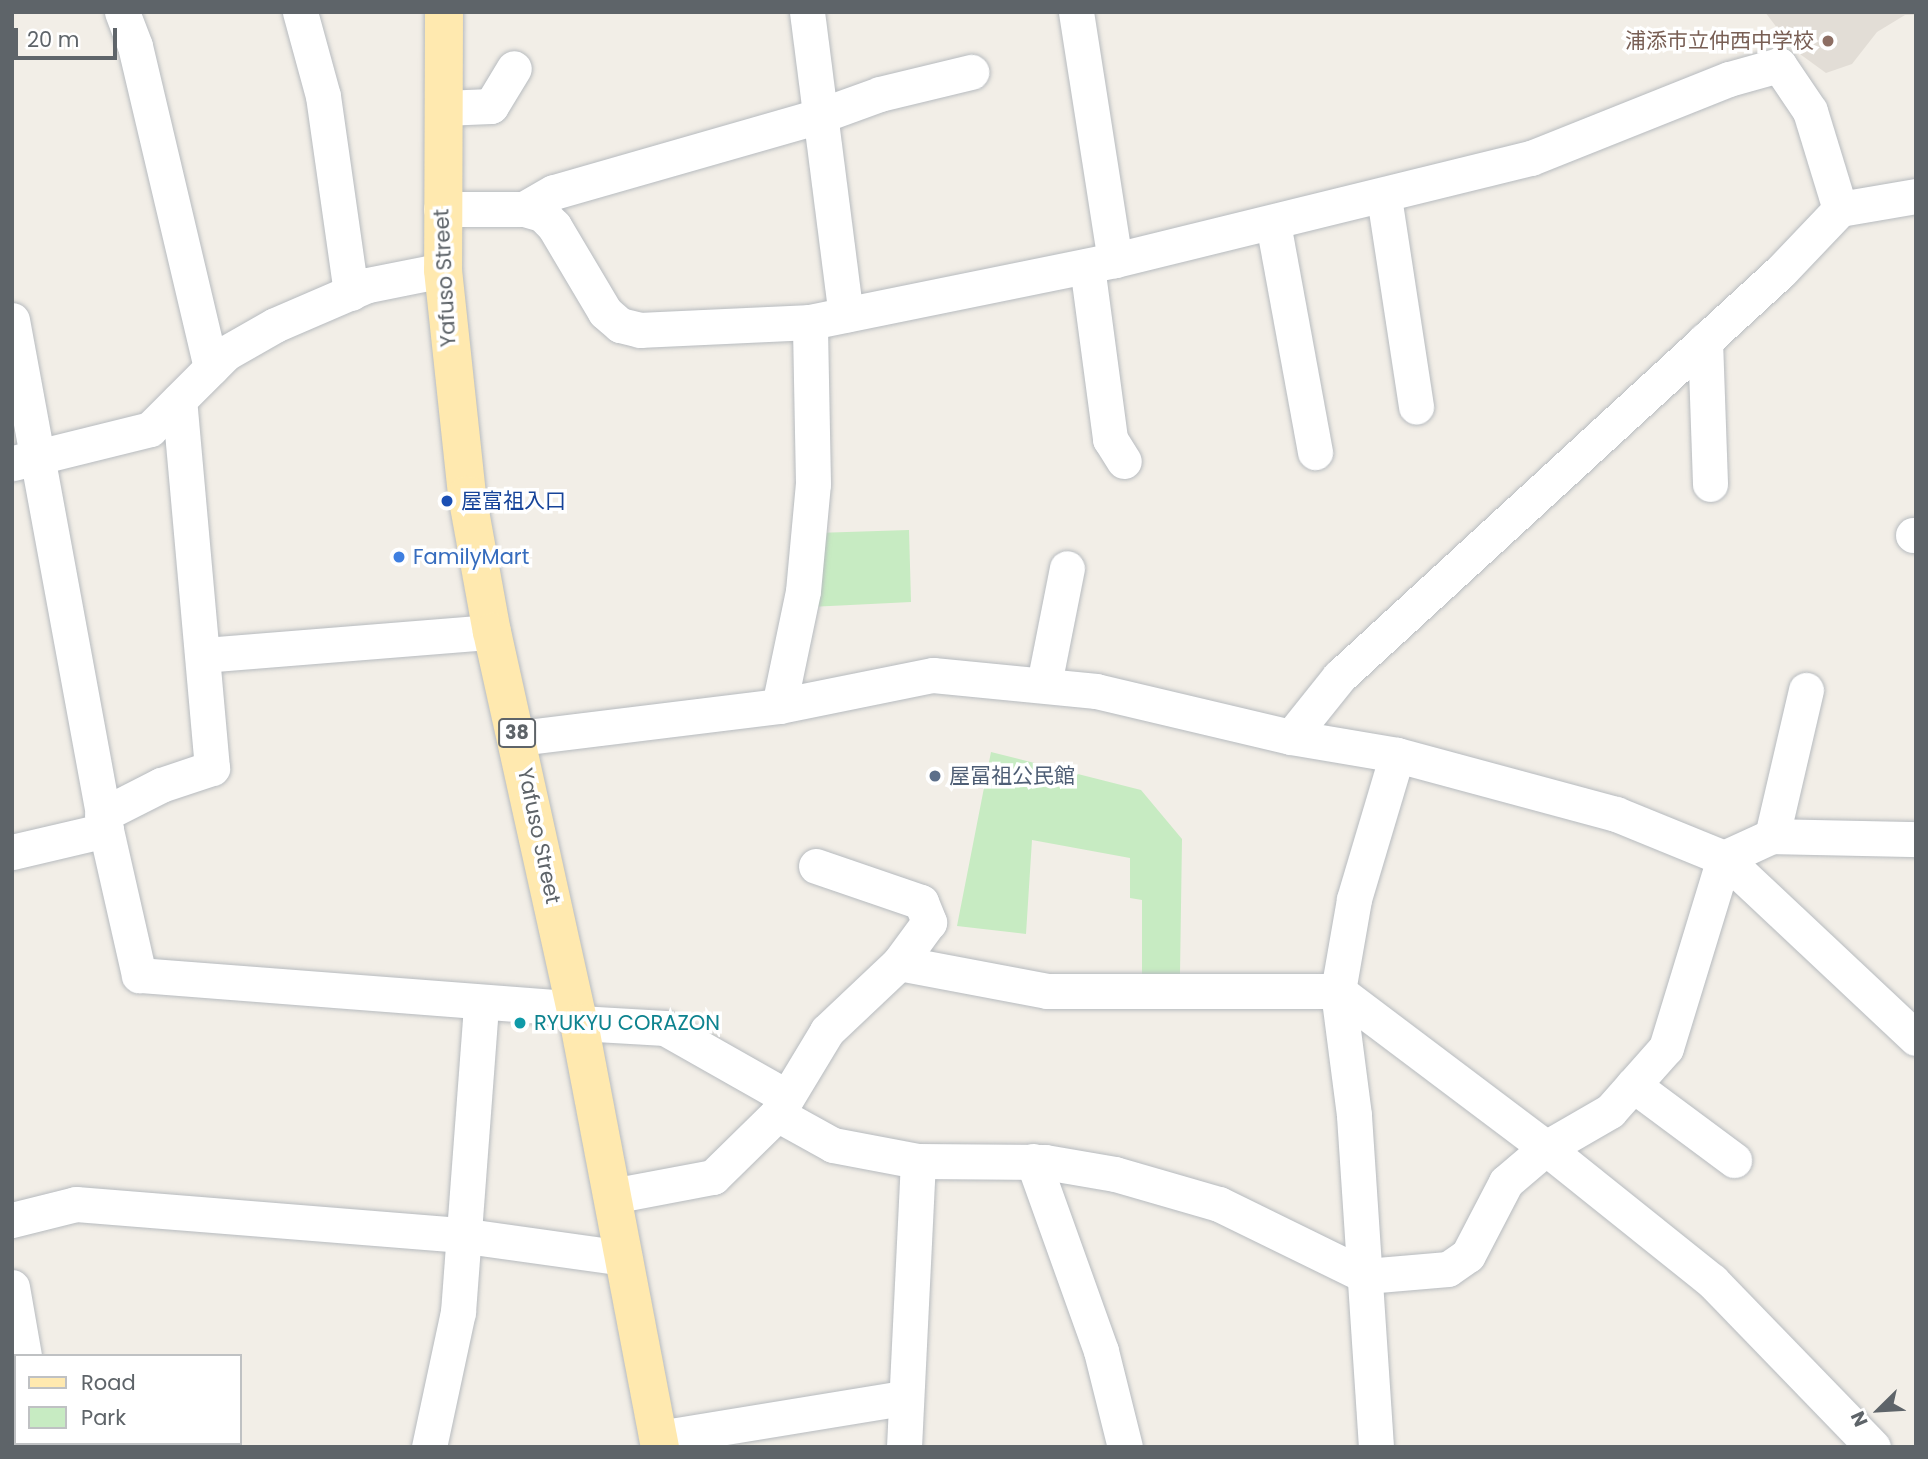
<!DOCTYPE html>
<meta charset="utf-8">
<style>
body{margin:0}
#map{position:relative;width:1928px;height:1459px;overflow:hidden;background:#f2eee7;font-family:Poppins,"Noto Sans JP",sans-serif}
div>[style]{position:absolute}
.education>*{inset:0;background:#e2ddd6}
.green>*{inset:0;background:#c7ebc2}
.roads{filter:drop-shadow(0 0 2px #b7bbbf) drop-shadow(0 0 2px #b7bbbf)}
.minor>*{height:35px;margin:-17.5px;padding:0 17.5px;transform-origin:17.5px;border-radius:17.5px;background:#fff}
.major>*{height:38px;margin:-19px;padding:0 19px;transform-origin:19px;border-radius:19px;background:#ffe9af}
.dots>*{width:19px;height:19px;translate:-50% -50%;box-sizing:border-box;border:4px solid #fff;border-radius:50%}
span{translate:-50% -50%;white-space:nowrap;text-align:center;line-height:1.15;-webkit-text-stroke:7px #fff;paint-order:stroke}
.shield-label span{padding:2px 5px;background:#fff;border:2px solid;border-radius:5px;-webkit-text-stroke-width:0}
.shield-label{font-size:19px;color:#5e6469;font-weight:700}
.education-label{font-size:21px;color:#785e54}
.right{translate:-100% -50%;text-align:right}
.street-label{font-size:21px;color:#5e6469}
.transit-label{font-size:21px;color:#164399}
.left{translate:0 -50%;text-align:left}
.shop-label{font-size:21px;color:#366cbe}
.service-label{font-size:21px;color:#4e5e75}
.culture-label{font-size:21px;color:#0d838f}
.frame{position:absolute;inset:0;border:14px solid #5e6469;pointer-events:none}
.legend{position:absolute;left:14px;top:1354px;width:228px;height:91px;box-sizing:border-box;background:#fff;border:2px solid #bfc1c3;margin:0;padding:9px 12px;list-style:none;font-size:21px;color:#5e6469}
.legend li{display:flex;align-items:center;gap:14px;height:35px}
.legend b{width:35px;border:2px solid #bfc1c3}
.north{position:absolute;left:1844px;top:1375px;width:70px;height:70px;-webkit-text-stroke:5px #fff;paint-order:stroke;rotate:246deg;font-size:19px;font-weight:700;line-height:28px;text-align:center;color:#5e6469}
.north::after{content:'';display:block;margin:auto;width:24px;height:32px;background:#5e6469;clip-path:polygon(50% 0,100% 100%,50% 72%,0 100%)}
.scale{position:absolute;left:14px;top:28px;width:103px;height:32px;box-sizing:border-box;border:4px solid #5e6469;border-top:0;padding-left:9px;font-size:21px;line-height:24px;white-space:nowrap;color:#5e6469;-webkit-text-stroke:5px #fff;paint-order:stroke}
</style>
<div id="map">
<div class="education">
<div style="clip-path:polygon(1765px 12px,1916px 12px,1916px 15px,1905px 15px,1877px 32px,1852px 64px,1826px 73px,1793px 49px)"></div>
</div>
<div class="green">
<div style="clip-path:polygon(909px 530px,911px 602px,810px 607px,816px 533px)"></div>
<div style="clip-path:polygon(991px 752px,1141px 790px,1182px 839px,1180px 974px,1142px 975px,1142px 900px,1130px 898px,1130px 858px,1032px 840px,1026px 934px,957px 926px)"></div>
</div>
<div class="roads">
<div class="minor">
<div style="left:122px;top:12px;width:36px;rotate:69deg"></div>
<div style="left:135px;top:46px;width:331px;rotate:76.7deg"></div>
<div style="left:300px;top:12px;width:87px;rotate:74.7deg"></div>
<div style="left:323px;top:96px;width:199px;rotate:81.9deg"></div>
<div style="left:807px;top:12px;width:305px;rotate:82.7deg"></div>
<div style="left:1076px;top:12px;width:251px;rotate:81.1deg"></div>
<div style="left:443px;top:108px;width:48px;rotate:-2.4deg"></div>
<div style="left:491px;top:106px;width:44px;rotate:-58.8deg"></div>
<div style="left:1384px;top:197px;width:212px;rotate:81.3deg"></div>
<div style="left:441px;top:209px;width:83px"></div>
<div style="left:524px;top:209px;width:19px;rotate:16deg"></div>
<div style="left:542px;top:214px;width:17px;rotate:45deg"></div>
<div style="left:554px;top:226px;width:100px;rotate:59.3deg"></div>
<div style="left:605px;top:312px;width:20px;rotate:41deg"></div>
<div style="left:620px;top:325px;width:21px;rotate:14deg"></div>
<div style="left:640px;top:330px;width:170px;rotate:-2.7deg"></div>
<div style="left:810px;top:322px;width:311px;rotate:-11.5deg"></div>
<div style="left:1115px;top:260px;width:428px;rotate:-13.8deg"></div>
<div style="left:1531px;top:158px;width:213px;rotate:-21.8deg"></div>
<div style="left:1729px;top:79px;width:52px;rotate:-15.6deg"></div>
<div style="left:1779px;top:65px;width:55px;rotate:56deg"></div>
<div style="left:1810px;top:111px;width:102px;rotate:73deg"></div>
<div style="left:524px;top:209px;width:34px;rotate:-30deg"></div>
<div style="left:554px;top:192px;width:279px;rotate:-16deg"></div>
<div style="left:822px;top:115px;width:62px;rotate:-19.9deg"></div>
<div style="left:880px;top:94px;width:94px;rotate:-13.6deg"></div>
<div style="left:1273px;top:223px;width:233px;rotate:79.6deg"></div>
<div style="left:1087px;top:266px;width:175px;rotate:82.4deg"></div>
<div style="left:1110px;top:439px;width:26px;rotate:58deg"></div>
<div style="left:12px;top:320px;width:519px;rotate:79.56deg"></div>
<div style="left:106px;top:830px;width:97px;rotate:166.8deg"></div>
<div style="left:1705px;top:340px;width:144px;rotate:88deg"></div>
<div style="left:13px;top:463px;width:141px;rotate:-13.9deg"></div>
<div style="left:150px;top:429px;width:107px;rotate:-45deg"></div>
<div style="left:226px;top:353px;width:56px;rotate:-29.7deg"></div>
<div style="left:275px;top:325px;width:101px;rotate:-23.3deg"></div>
<div style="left:368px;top:285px;width:76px;rotate:-11.3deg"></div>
<div style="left:1913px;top:535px;width:3px"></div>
<div style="left:204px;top:655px;width:289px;rotate:-4.6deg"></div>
<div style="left:1044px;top:684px;width:118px;rotate:-78.8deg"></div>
<div style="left:779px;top:706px;width:117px;rotate:-78.2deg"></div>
<div style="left:803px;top:591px;width:107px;rotate:-84.7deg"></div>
<div style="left:813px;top:484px;width:162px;rotate:-91.1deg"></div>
<div style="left:1291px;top:737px;width:77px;rotate:-51.3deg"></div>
<div style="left:1339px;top:677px;width:600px;rotate:-42.57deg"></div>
<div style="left:1781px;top:271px;width:86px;rotate:-46.4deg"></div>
<div style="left:1840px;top:209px;width:77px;rotate:-9.7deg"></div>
<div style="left:519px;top:738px;width:262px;rotate:-7deg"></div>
<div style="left:779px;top:706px;width:157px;rotate:-11.4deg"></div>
<div style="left:933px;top:675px;width:164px;rotate:5.6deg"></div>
<div style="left:1096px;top:691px;width:200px;rotate:13.3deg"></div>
<div style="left:1291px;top:737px;width:108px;rotate:9.6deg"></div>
<div style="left:1397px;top:755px;width:227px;rotate:15.1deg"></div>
<div style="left:1616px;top:814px;width:117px;rotate:22.2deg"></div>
<div style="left:1724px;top:858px;width:263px;rotate:43.2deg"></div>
<div style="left:102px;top:815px;width:66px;rotate:-27deg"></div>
<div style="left:161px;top:785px;width:54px;rotate:-18.4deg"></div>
<div style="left:212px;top:768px;width:369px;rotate:-95.1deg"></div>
<div style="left:106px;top:830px;width:149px;rotate:77.2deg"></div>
<div style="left:139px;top:975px;width:438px;rotate:4.4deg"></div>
<div style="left:1772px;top:836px;width:150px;rotate:-76.9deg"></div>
<div style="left:816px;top:866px;width:111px;rotate:18.9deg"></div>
<div style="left:921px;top:902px;width:22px;rotate:68deg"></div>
<div style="left:929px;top:922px;width:51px;rotate:126.2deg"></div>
<div style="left:579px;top:1023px;width:86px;rotate:3.3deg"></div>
<div style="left:665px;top:1028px;width:140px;rotate:29.5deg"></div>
<div style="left:1633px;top:1085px;width:126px;rotate:36.6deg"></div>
<div style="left:777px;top:1114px;width:64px;rotate:29deg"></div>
<div style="left:833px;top:1145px;width:86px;rotate:10.7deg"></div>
<div style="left:918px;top:1161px;width:127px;rotate:0.5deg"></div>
<div style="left:1045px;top:1162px;width:71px;rotate:9.7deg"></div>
<div style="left:1115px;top:1174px;width:108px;rotate:16.1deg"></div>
<div style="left:1219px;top:1204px;width:164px;rotate:26.1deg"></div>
<div style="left:1366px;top:1276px;width:82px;rotate:-4.9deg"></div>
<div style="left:1448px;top:1269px;width:24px;rotate:-35deg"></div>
<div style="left:1468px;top:1255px;width:82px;rotate:-62.5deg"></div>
<div style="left:1506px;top:1182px;width:52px;rotate:-40.4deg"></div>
<div style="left:1546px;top:1148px;width:74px;rotate:-30deg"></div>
<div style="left:1610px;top:1111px;width:84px;rotate:-48.4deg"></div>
<div style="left:1666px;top:1048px;width:199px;rotate:-73deg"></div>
<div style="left:1724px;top:858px;width:53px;rotate:-24.6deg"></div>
<div style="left:1772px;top:836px;width:144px;rotate:1.2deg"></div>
<div style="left:1033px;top:1161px;width:202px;rotate:70.3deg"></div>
<div style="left:1101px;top:1351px;width:99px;rotate:76deg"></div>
<div style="left:612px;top:1196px;width:103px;rotate:-10.7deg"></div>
<div style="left:713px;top:1177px;width:90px;rotate:-44.5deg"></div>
<div style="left:777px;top:1114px;width:97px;rotate:-58.9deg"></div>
<div style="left:827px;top:1031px;width:99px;rotate:-43.4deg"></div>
<div style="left:899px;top:963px;width:151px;rotate:10.7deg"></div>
<div style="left:1047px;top:991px;width:291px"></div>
<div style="left:1338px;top:991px;width:261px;rotate:37deg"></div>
<div style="left:1546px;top:1148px;width:213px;rotate:38.7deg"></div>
<div style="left:1712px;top:1281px;width:231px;rotate:45.9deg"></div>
<div style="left:12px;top:1220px;width:66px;rotate:-14deg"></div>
<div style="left:76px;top:1204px;width:385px;rotate:4.6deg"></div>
<div style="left:460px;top:1235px;width:166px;rotate:8deg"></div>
<div style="left:12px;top:1287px;width:70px;rotate:80.1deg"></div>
<div style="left:659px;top:1438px;width:248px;rotate:-9.3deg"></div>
<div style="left:39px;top:1443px;width:4px;rotate:90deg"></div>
<div style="left:429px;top:1447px;width:138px;rotate:-77.9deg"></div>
<div style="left:458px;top:1312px;width:309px;rotate:-85.7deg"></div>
<div style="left:904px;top:1447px;width:286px;rotate:-87.2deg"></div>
<div style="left:1376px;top:1447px;width:333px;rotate:-93.8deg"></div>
<div style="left:1354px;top:1115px;width:125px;rotate:-97.4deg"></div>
<div style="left:1338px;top:991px;width:93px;rotate:-80.1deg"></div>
<div style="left:1354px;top:899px;width:150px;rotate:-73.4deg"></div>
</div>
<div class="major">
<div style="left:444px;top:12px;width:258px;rotate:90.2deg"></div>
<div style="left:443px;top:270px;width:226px;rotate:83.9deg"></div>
<div style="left:467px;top:495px;width:139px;rotate:79.7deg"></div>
<div style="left:492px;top:632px;width:401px;rotate:77.5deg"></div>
<div style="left:579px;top:1023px;width:432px;rotate:79.2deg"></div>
</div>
</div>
<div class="dots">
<div style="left:1828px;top:41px;background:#8d6e63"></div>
<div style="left:447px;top:501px;background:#1a4fb4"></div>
<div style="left:399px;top:557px;background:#3f7fe0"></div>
<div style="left:935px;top:776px;background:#5c6f8a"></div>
<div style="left:520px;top:1023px;background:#0f9aa8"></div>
</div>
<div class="shield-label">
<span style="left:517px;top:733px">38</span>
</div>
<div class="education-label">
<span class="right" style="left:1814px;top:41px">浦添市立仲西中学校</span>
</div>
<div class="street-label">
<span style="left:445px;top:278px;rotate:-93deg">Yafuso Street</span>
<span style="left:539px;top:836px;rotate:78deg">Yafuso Street</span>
</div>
<div class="transit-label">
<span class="left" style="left:461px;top:501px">屋富祖入口</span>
</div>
<div class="shop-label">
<span class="left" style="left:413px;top:557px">FamilyMart</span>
</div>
<div class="service-label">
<span class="left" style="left:949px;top:776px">屋冨祖公民館</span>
</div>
<div class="culture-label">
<span class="left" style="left:534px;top:1023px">RYUKYU CORAZON</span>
</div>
<div class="frame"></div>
<ul class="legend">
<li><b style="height:9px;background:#ffe9af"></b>Road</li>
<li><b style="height:19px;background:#c7ebc2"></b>Park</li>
</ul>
<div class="north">N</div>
<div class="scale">20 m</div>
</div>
